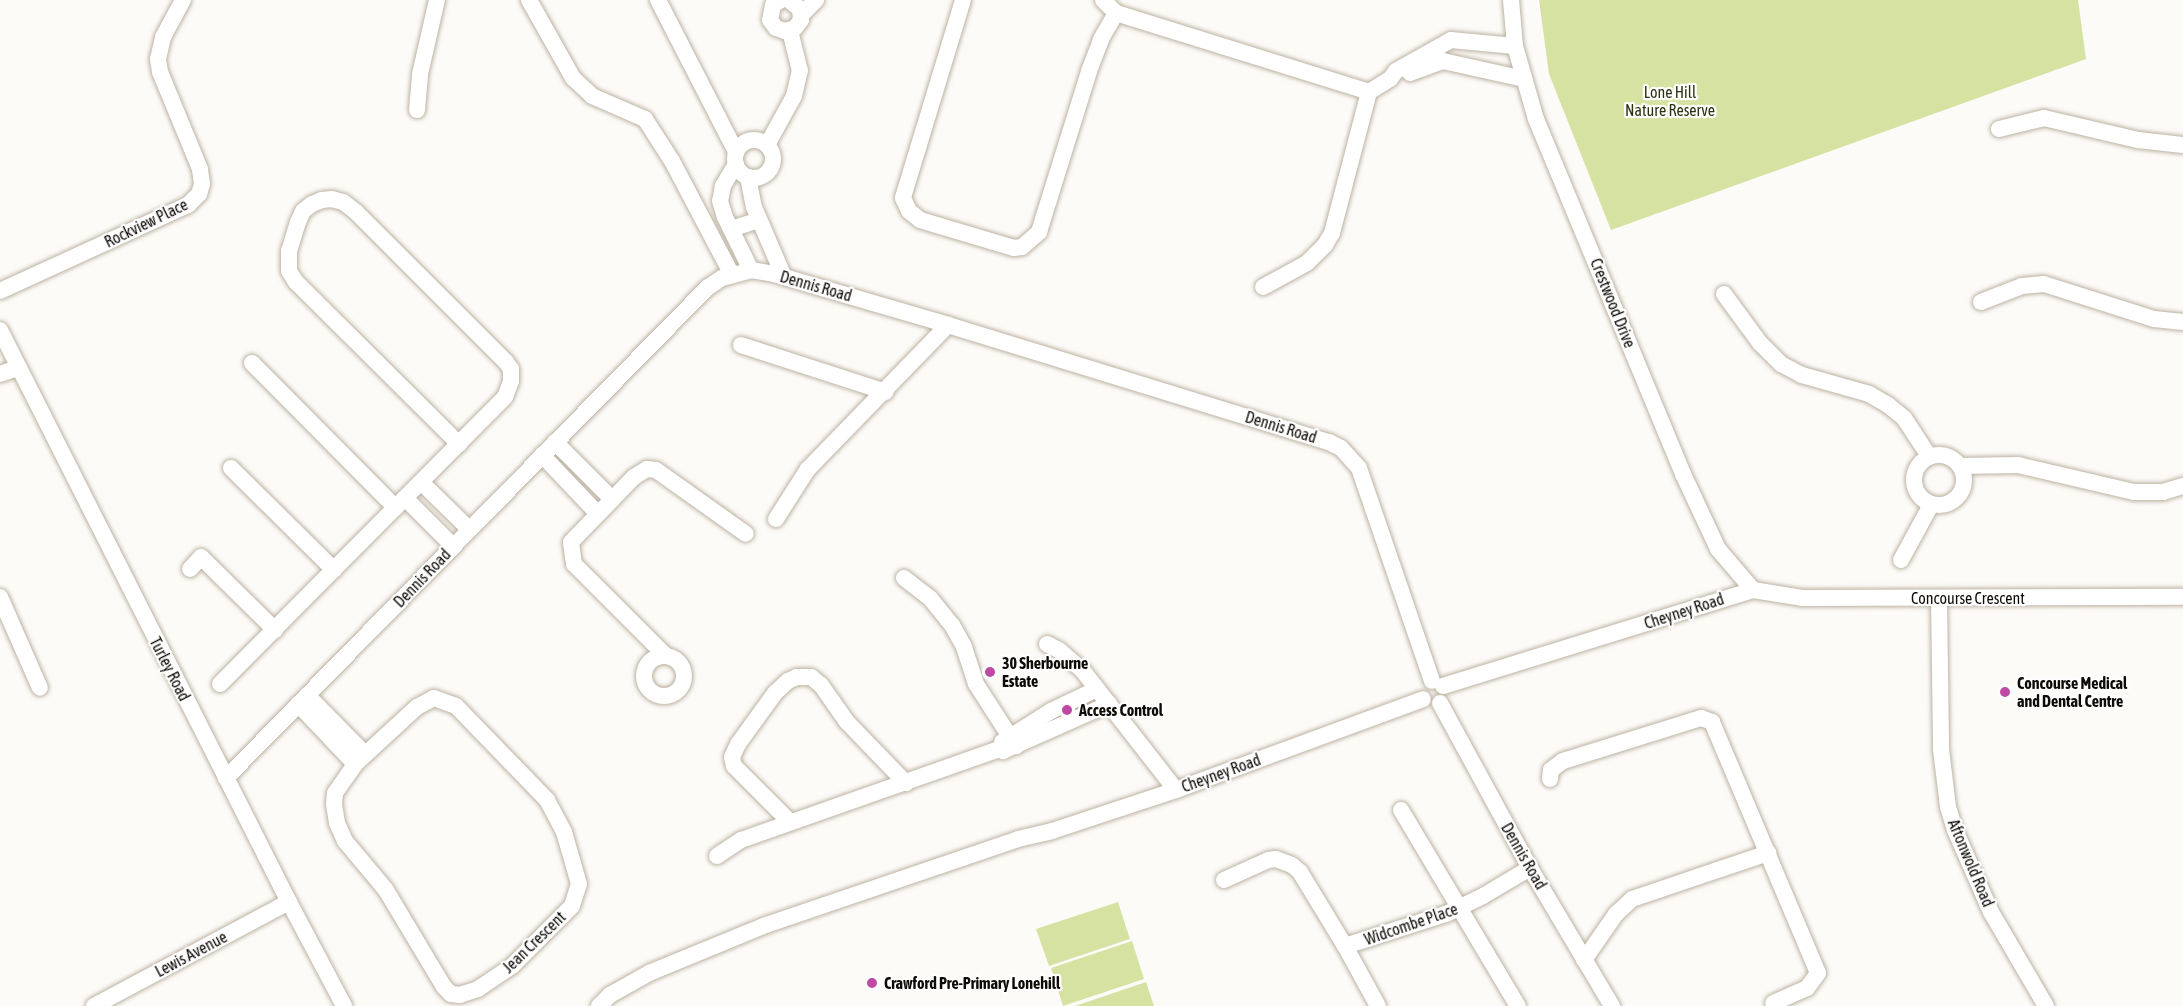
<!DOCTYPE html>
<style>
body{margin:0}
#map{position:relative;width:2183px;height:1006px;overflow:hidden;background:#fdfbf8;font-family:"Asap Condensed",sans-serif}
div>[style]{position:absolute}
.green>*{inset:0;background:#d6e2a1}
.roads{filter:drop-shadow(0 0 2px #bcb2a1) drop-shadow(0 0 2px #bcb2a1)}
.street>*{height:16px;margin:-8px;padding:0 8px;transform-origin:8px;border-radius:8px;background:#fff}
.street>.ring{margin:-8px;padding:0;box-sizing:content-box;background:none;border:16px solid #fff;border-radius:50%}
.dots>*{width:16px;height:16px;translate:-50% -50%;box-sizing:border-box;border:3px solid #fff;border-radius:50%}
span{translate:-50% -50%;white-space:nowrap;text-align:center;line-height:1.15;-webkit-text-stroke:4.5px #fff;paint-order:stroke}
.park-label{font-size:16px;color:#2d320f}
.street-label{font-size:16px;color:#0e0b06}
.poi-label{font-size:16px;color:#0e0b06;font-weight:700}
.left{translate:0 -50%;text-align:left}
</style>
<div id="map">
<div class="green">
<div style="clip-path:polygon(1539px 0,2078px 0,2086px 59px,1611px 230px,1549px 74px)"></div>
<div style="clip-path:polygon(1118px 902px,1130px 939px,1049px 966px,1036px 929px)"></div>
<div style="clip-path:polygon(1132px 941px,1144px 979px,1063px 1006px,1051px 968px)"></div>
<div style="clip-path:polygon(1146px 982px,1154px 1006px,1075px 1006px)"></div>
</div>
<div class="roads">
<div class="street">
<div style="left:529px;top:0;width:90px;rotate:60.6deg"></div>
<div style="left:573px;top:78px;width:26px;rotate:43deg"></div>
<div style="left:592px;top:96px;width:58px;rotate:23.5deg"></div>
<div style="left:645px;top:119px;width:50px;rotate:57.3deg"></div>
<div style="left:672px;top:161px;width:129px;rotate:62.2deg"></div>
<div style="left:658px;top:0;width:171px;rotate:62.8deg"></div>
<div style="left:781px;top:0;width:9px;rotate:148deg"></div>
<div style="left:773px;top:5px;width:15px;rotate:101deg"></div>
<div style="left:770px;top:20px;width:10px;rotate:53deg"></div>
<div style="left:776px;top:28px;width:9px;rotate:18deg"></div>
<div style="left:785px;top:31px;width:10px;rotate:-17deg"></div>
<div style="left:795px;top:28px;width:10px;rotate:-53deg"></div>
<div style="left:801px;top:20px;width:11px;rotate:-95deg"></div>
<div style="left:800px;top:9px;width:14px;rotate:-141deg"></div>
<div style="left:963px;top:0;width:207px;rotate:106.9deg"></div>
<div style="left:903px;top:198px;width:14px;rotate:65deg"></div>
<div style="left:909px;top:211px;width:14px;rotate:39deg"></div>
<div style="left:920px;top:220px;width:98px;rotate:16.6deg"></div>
<div style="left:1014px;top:248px;width:8px;rotate:-7deg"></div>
<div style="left:1022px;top:247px;width:23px;rotate:-41deg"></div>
<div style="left:1039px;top:232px;width:169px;rotate:-72.7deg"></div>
<div style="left:1089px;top:71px;width:34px;rotate:-69deg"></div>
<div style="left:1101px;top:39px;width:30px;rotate:-60deg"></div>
<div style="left:1103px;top:0;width:18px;rotate:45deg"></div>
<div style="left:1116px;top:13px;width:265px;rotate:17.3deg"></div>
<div style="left:1369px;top:92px;width:146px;rotate:104.7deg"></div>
<div style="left:1332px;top:233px;width:14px;rotate:120deg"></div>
<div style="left:1325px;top:245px;width:25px;rotate:135deg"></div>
<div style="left:1307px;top:263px;width:50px;rotate:151.4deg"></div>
<div style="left:1511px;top:0;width:46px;rotate:85deg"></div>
<div style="left:1515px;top:46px;width:76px;rotate:74deg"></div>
<div style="left:1536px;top:119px;width:384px;rotate:67.5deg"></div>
<div style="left:1683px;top:474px;width:83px;rotate:65deg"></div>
<div style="left:1718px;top:549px;width:54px;rotate:49.5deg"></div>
<div style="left:802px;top:14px;width:20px;rotate:-45deg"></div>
<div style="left:1410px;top:73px;width:35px;rotate:-20deg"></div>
<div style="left:1443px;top:61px;width:83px;rotate:12.5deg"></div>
<div style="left:1369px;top:92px;width:25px;rotate:-32deg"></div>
<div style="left:1390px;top:79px;width:10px;rotate:-53deg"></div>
<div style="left:1396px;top:71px;width:63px;rotate:-29.4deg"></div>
<div style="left:1451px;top:40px;width:64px;rotate:5.4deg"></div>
<div style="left:417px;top:110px;width:36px;rotate:-85deg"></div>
<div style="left:420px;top:74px;width:76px;rotate:-77.1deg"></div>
<div style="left:1999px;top:129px;width:46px;rotate:-13.7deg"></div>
<div style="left:2044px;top:118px;width:97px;rotate:13.2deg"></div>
<div style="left:2138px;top:140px;width:45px;rotate:6.3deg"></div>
<div class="ring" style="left:735px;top:140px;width:22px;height:22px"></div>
<div style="left:767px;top:145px;width:56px;rotate:-61.1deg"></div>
<div style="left:794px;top:96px;width:26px;rotate:-77deg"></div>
<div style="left:800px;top:71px;width:41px;rotate:-104deg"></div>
<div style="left:736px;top:164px;width:26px;rotate:121deg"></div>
<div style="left:723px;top:186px;width:15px;rotate:101deg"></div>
<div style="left:720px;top:201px;width:17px;rotate:73deg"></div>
<div style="left:725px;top:217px;width:59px;rotate:63.9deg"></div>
<div style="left:748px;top:177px;width:31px;rotate:79deg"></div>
<div style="left:754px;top:207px;width:76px;rotate:66.8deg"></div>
<div style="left:731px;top:229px;width:29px;rotate:-18deg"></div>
<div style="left:0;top:291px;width:207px;rotate:-24.6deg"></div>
<div style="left:188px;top:205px;width:16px;rotate:-45deg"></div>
<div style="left:199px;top:194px;width:10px;rotate:-73deg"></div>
<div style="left:202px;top:184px;width:15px;rotate:-98deg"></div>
<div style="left:200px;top:169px;width:105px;rotate:-112.4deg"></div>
<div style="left:160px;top:72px;width:13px;rotate:-99deg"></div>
<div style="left:158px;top:59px;width:23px;rotate:-77deg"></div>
<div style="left:163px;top:37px;width:42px;rotate:-61.6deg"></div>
<div style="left:1724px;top:294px;width:61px;rotate:53.7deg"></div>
<div style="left:1760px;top:343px;width:30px;rotate:45deg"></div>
<div style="left:1781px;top:364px;width:24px;rotate:28deg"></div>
<div style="left:1802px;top:375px;width:70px;rotate:15.8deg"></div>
<div style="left:1869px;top:394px;width:22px;rotate:30deg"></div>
<div style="left:1888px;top:405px;width:21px;rotate:39deg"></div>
<div style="left:1904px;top:418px;width:45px;rotate:56.7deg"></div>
<div style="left:1981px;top:302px;width:44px;rotate:-21.3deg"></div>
<div style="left:2022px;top:286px;width:22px;rotate:-5deg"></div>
<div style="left:2044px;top:284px;width:115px;rotate:17.7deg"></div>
<div style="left:2154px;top:319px;width:29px;rotate:6deg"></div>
<div style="left:0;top:330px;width:641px;rotate:63.2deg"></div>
<div style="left:289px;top:902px;width:118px;rotate:62.1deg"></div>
<div style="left:741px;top:345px;width:152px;rotate:18deg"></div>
<div style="left:252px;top:363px;width:204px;rotate:45.2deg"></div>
<div style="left:0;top:374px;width:18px;rotate:-19deg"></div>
<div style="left:555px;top:442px;width:81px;rotate:45deg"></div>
<div class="ring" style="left:1914px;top:455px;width:34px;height:34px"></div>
<div style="left:542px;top:455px;width:80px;rotate:46.5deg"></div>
<div style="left:1960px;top:466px;width:58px;rotate:-1deg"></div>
<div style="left:2018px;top:465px;width:119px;rotate:13.1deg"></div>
<div style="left:2134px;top:492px;width:29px"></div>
<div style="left:2163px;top:492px;width:21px;rotate:-17deg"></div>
<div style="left:231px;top:468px;width:145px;rotate:44.7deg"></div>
<div style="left:421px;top:482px;width:67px;rotate:44.4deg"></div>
<div style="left:405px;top:498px;width:68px;rotate:45deg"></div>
<div style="left:776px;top:519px;width:59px;rotate:-57.4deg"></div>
<div style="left:808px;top:469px;width:201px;rotate:-45.8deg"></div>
<div style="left:1901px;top:560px;width:63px;rotate:-61.4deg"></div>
<div style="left:190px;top:569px;width:16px;rotate:-47deg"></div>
<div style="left:201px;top:557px;width:104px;rotate:44.6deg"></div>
<div style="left:904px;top:578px;width:33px;rotate:38deg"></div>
<div style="left:930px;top:598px;width:35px;rotate:51deg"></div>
<div style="left:952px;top:625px;width:25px;rotate:61deg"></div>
<div style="left:964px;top:647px;width:39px;rotate:72deg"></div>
<div style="left:976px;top:684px;width:74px;rotate:57.2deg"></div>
<div style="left:0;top:597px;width:99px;rotate:66.3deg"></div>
<div style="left:1939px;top:599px;width:150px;rotate:89.2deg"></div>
<div style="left:1941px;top:749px;width:58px;rotate:83.1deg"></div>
<div style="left:1948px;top:807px;width:24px;rotate:73deg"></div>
<div style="left:1955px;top:830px;width:90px;rotate:66.3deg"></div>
<div style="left:1991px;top:912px;width:109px;rotate:59.7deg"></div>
<div style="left:1047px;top:644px;width:13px;rotate:27deg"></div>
<div style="left:1059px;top:650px;width:32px;rotate:41deg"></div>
<div style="left:1083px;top:671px;width:151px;rotate:52deg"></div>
<div style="left:666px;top:656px;width:130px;rotate:-135deg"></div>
<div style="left:574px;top:564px;width:22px;rotate:-98deg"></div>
<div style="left:571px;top:542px;width:91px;rotate:-45.9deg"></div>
<div style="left:634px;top:477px;width:15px;rotate:-32deg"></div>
<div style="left:647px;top:469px;width:9px;rotate:6deg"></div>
<div style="left:656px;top:470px;width:110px;rotate:35.4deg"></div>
<div class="ring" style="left:644px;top:656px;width:24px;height:24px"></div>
<div style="left:220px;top:684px;width:404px;rotate:-45.2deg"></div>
<div style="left:505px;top:397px;width:17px;rotate:-69deg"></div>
<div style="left:511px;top:381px;width:12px;rotate:-90deg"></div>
<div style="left:511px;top:369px;width:9px;rotate:-126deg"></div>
<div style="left:506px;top:362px;width:212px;rotate:-135deg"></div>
<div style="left:356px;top:212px;width:16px;rotate:-142deg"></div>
<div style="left:343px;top:202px;width:11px;rotate:-165deg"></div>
<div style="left:332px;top:199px;width:10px;rotate:174deg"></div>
<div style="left:322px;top:200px;width:11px;rotate:158deg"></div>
<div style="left:312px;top:204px;width:11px;rotate:142deg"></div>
<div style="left:303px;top:211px;width:12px;rotate:114deg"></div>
<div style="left:298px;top:222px;width:30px;rotate:107deg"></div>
<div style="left:289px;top:251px;width:20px;rotate:90deg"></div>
<div style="left:289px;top:271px;width:13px;rotate:58deg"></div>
<div style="left:296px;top:282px;width:230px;rotate:44.8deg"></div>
<div style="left:1443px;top:686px;width:325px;rotate:-17.2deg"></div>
<div style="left:1753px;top:590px;width:51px;rotate:9.1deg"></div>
<div style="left:1803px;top:598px;width:380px;rotate:-0.2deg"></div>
<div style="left:307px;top:695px;width:83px;rotate:45.5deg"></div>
<div style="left:434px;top:698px;width:23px;rotate:20deg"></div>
<div style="left:456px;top:706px;width:131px;rotate:45.9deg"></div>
<div style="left:547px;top:800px;width:36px;rotate:62deg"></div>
<div style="left:564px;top:832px;width:54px;rotate:73.9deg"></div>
<div style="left:579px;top:884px;width:23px;rotate:108deg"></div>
<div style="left:572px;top:906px;width:85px;rotate:135deg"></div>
<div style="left:512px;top:966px;width:41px;rotate:145.9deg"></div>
<div style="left:478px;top:989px;width:19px;rotate:162deg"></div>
<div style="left:460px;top:995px;width:9px;rotate:-174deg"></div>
<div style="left:451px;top:994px;width:10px;rotate:-135deg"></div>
<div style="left:444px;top:987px;width:113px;rotate:-120.9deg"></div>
<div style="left:386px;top:890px;width:64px;rotate:-129.9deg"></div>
<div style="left:345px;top:841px;width:20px;rotate:-114deg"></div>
<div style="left:337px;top:823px;width:19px;rotate:-99deg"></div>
<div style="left:334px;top:804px;width:11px;rotate:-85deg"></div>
<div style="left:335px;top:793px;width:35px;rotate:-55deg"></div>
<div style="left:355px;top:764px;width:84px;rotate:-42.6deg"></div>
<div style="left:417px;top:707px;width:19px;rotate:-28deg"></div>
<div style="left:1440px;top:703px;width:188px;rotate:61.4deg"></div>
<div style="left:1530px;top:868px;width:161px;rotate:59.3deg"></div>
<div style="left:298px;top:704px;width:83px;rotate:46.5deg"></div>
<div style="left:1002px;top:742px;width:58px;rotate:-32.3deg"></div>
<div style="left:1051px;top:711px;width:51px;rotate:-25.6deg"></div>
<div style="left:226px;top:778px;width:687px;rotate:-45.53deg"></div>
<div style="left:707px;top:288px;width:18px;rotate:-34deg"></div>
<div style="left:722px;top:278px;width:30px;rotate:-15deg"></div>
<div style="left:751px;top:270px;width:23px;rotate:10deg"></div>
<div style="left:774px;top:274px;width:181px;rotate:16.3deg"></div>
<div style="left:948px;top:325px;width:399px;rotate:17.1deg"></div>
<div style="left:1329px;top:442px;width:13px;rotate:27deg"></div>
<div style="left:1341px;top:448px;width:27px;rotate:48deg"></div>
<div style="left:1359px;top:468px;width:225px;rotate:71.1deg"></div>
<div style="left:1550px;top:779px;width:9px;rotate:-84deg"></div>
<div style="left:1551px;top:770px;width:15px;rotate:-37deg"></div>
<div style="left:1563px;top:761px;width:145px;rotate:-17.3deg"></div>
<div style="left:1701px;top:718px;width:12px;rotate:20deg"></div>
<div style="left:1712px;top:722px;width:272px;rotate:67.1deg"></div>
<div style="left:1818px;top:973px;width:19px;rotate:126deg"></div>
<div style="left:1807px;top:988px;width:37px;rotate:156deg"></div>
<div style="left:1401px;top:810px;width:228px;rotate:59.2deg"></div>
<div style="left:790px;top:822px;width:79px;rotate:-135deg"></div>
<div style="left:734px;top:766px;width:9px;rotate:-103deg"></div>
<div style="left:732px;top:757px;width:14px;rotate:-65deg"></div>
<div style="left:738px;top:744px;width:63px;rotate:-54deg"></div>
<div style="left:775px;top:693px;width:18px;rotate:-43deg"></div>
<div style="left:788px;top:681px;width:10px;rotate:-24deg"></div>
<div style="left:797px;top:677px;width:14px"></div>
<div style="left:811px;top:677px;width:13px;rotate:39deg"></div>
<div style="left:821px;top:685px;width:45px;rotate:54.9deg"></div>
<div style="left:847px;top:722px;width:85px;rotate:46deg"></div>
<div style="left:717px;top:856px;width:29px;rotate:-34deg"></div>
<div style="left:741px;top:840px;width:275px;rotate:-19.4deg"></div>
<div style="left:1000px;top:749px;width:4px;rotate:34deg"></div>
<div style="left:1003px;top:751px;width:116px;rotate:-23.9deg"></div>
<div style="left:1224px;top:880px;width:48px;rotate:-24.4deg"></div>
<div style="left:1268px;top:860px;width:8px;rotate:-7deg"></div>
<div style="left:1276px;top:859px;width:17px;rotate:21deg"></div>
<div style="left:1292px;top:865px;width:11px;rotate:41deg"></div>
<div style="left:1300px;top:872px;width:87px;rotate:58.7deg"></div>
<div style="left:1345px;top:946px;width:106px;rotate:-17.6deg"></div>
<div style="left:1446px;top:914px;width:41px;rotate:-25.9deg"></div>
<div style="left:1483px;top:896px;width:55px;rotate:-30.8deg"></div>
<div style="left:1345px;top:946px;width:68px;rotate:61.2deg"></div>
<div style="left:1584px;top:960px;width:56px;rotate:-55.2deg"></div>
<div style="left:1616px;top:914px;width:22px;rotate:-43deg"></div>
<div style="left:1632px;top:899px;width:144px;rotate:-18.7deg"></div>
<div style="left:94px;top:1006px;width:221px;rotate:-28.1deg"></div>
<div style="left:599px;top:1006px;width:16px;rotate:-45deg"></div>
<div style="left:610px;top:995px;width:45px;rotate:-29.4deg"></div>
<div style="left:649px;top:973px;width:126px;rotate:-22.3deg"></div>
<div style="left:766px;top:925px;width:266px;rotate:-18.8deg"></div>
<div style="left:1018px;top:839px;width:35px;rotate:-13deg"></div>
<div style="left:1052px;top:831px;width:131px;rotate:-18.3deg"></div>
<div style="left:1176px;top:790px;width:263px;rotate:-20.2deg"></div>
</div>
</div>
<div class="dots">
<div style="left:990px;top:672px;background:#bf4aa3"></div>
<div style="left:2005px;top:692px;background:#bf4aa3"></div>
<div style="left:1067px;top:710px;background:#bf4aa3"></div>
<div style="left:872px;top:983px;background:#bf4aa3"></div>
</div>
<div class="park-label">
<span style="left:1670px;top:101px">Lone Hill<br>Nature Reserve</span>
</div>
<div class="street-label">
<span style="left:146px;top:223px;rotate:-26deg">Rockview Place</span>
<span style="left:816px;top:286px;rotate:16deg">Dennis Road</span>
<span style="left:1613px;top:303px;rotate:68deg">Crestwood Drive</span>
<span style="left:1281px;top:427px;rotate:17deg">Dennis Road</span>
<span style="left:422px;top:578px;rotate:-46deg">Dennis Road</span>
<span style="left:1968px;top:598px">Concourse Crescent</span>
<span style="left:1684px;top:611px;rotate:-18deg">Cheyney Road</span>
<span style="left:170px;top:669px;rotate:63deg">Turley Road</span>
<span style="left:1221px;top:773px;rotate:-20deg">Cheyney Road</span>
<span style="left:1524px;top:856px;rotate:60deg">Dennis Road</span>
<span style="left:1971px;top:863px;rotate:67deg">Aftonwold Road</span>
<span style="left:1411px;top:924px;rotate:-19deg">Widcombe Place</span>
<span style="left:534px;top:942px;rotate:-44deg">Jean Crescent</span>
<span style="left:191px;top:954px;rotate:-28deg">Lewis Avenue</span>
</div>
<div class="poi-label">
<span class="left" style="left:1002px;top:672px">30 Sherbourne<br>Estate</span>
<span class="left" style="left:2017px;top:692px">Concourse Medical<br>and Dental Centre</span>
<span class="left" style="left:1079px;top:710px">Access Control</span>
<span class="left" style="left:884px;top:983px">Crawford Pre-Primary Lonehill</span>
</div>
</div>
